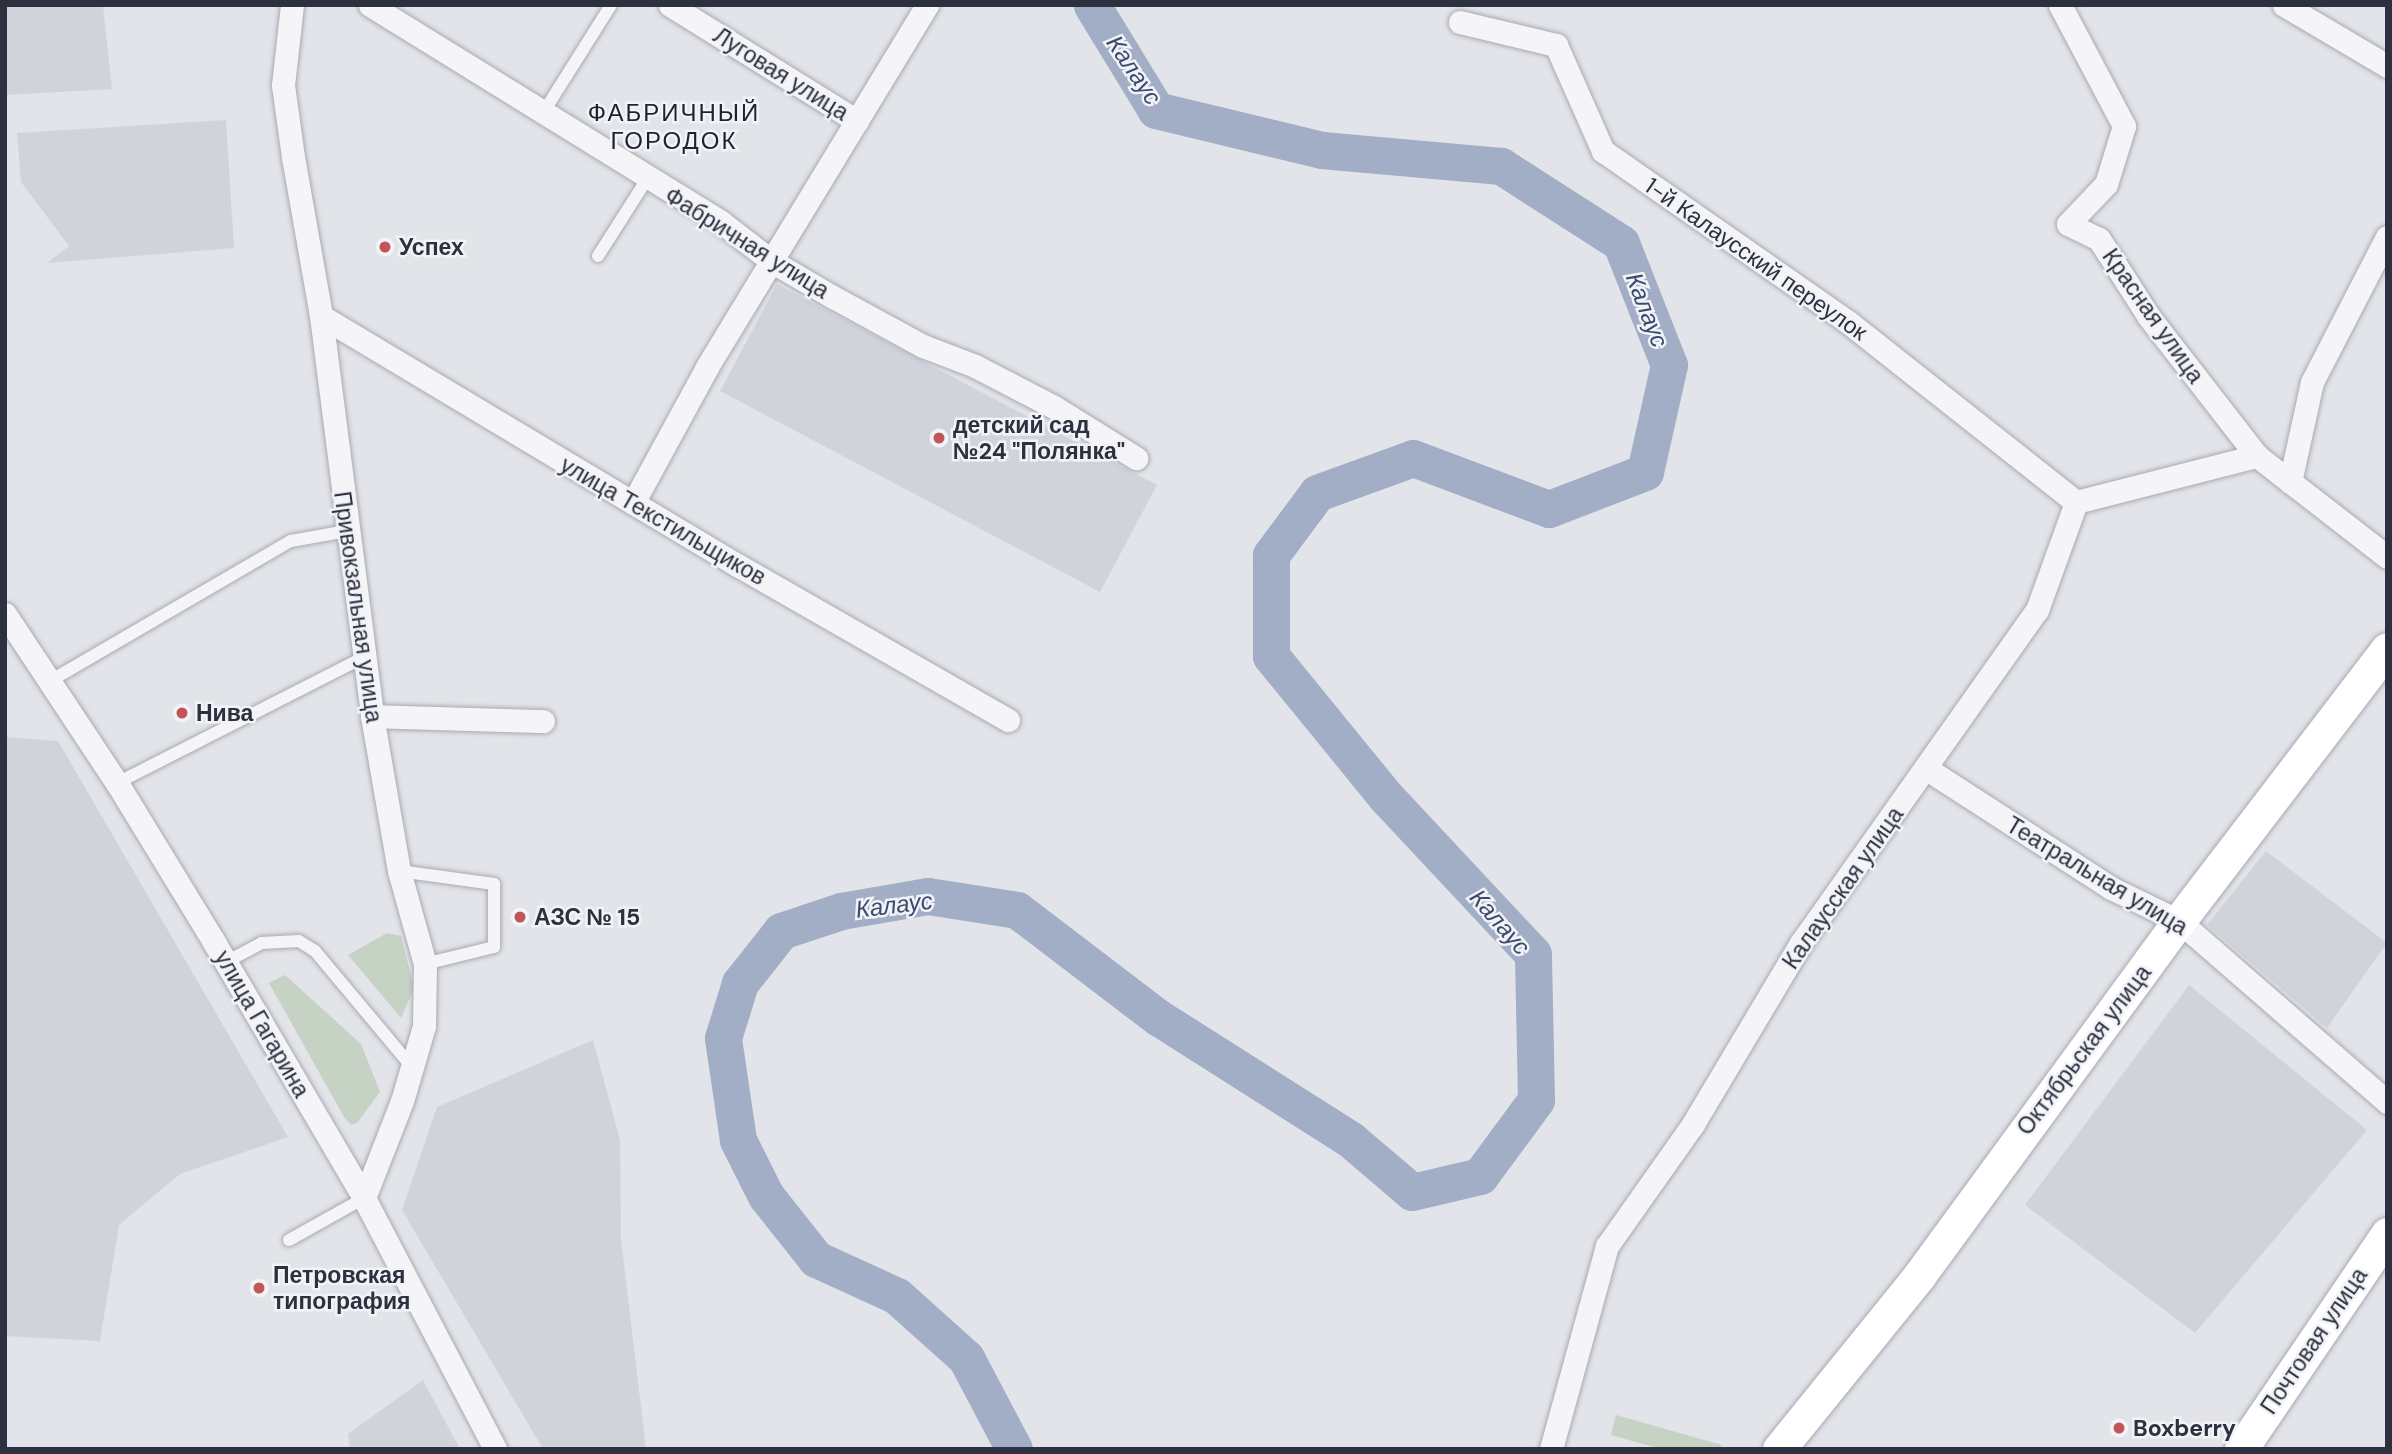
<!DOCTYPE html>
<meta charset="utf-8">
<style>
body{margin:0}
#map{position:relative;width:2392px;height:1454px;overflow:hidden;background:#e2e4e9;font-family:"DM Sans",sans-serif}
div>[style]{position:absolute}
.built>*{inset:0;background:#d1d3db}
.green>*{inset:0;background:#c6d2c4}
.river>*{height:37px;margin:-18.5px;padding:0 18.5px;transform-origin:18.5px;border-radius:18.5px;background:#a1aec5}
.roads{filter:drop-shadow(0 0 2px #a8aab3) drop-shadow(0 0 2px #a8aab3)}
.lane>*{height:12px;margin:-6px;padding:0 6px;transform-origin:6px;border-radius:6px;background:#f5f5f8}
.street>*{height:23px;margin:-11.5px;padding:0 11.5px;transform-origin:11.5px;border-radius:11.5px;background:#f5f5f8}
.secondary>*{height:33px;margin:-16.5px;padding:0 16.5px;transform-origin:16.5px;border-radius:16.5px;background:#fff}
.dots>*{width:19px;height:19px;translate:-50% -50%;box-sizing:border-box;border:4px solid #f2f3f7;border-radius:50%}
span{translate:-50% -50%;white-space:nowrap;text-align:center;line-height:1.15;-webkit-text-stroke:5px #f2f3f7;paint-order:stroke}
.street-label{font-size:23px;color:#2c303f}
.poi-label{font-size:23px;color:#2c303f;font-weight:700}
.left{translate:0 -50%;text-align:left}
.water-label{font-size:24px;color:#3a4b6f;font-style:italic}
.neighbourhood-label{font-size:24px;color:#1e2230;letter-spacing:2px}
.frame{position:absolute;inset:0;border:7px solid #2c303f;pointer-events:none}
</style>
<div id="map">
<div class="built">
<div style="clip-path:polygon(5px 5px,103px 5px,112px 89px,5px 95px)"></div>
<div style="clip-path:polygon(226px 120px,234px 248px,47px 263px,69px 246px,21px 182px,17px 133px)"></div>
<div style="clip-path:polygon(777px 284px,1157px 485px,1100px 592px,720px 391px)"></div>
<div style="clip-path:polygon(5px 737px,58px 741px,288px 1137px,180px 1174px,119px 1225px,100px 1341px,5px 1336px)"></div>
<div style="clip-path:polygon(2266px 851px,2387px 943px,2327px 1028px,2207px 925px)"></div>
<div style="clip-path:polygon(2189px 985px,2367px 1130px,2195px 1333px,2025px 1205px)"></div>
<div style="clip-path:polygon(593px 1040px,620px 1140px,621px 1239px,646px 1449px,543px 1449px,402px 1210px,437px 1107px)"></div>
<div style="clip-path:polygon(423px 1380px,460px 1449px,350px 1449px,348px 1434px)"></div>
</div>
<div class="green">
<div style="clip-path:polygon(387px 933px,401px 936px,414px 988px,401px 1018px,348px 955px)"></div>
<div style="clip-path:polygon(285px 975px,361px 1044px,380px 1092px,357px 1123px,351px 1125px,344px 1117px,269px 983px)"></div>
<div style="clip-path:polygon(1616px 1415px,1722px 1445px,1720px 1449px,1661px 1449px,1611px 1435px)"></div>
</div>
<div class="river">
<div style="left:1014px;top:1449px;width:103px;rotate:-117.8deg"></div>
<div style="left:966px;top:1358px;width:93px;rotate:-138.1deg"></div>
<div style="left:897px;top:1296px;width:89px;rotate:-155.4deg"></div>
<div style="left:816px;top:1259px;width:80px;rotate:-128.4deg"></div>
<div style="left:766px;top:1196px;width:63px;rotate:-116.6deg"></div>
<div style="left:738px;top:1140px;width:103px;rotate:-98.4deg"></div>
<div style="left:723px;top:1038px;width:58px;rotate:-72.8deg"></div>
<div style="left:740px;top:983px;width:66px;rotate:-51.7deg"></div>
<div style="left:781px;top:931px;width:63px;rotate:-18.4deg"></div>
<div style="left:841px;top:911px;width:88px;rotate:-9.8deg"></div>
<div style="left:928px;top:896px;width:90px;rotate:8.9deg"></div>
<div style="left:1017px;top:910px;width:178px;rotate:37.3deg"></div>
<div style="left:1159px;top:1018px;width:227px;rotate:32.4deg"></div>
<div style="left:1351px;top:1140px;width:80px;rotate:40.4deg"></div>
<div style="left:1412px;top:1192px;width:70px;rotate:-13.2deg"></div>
<div style="left:1480px;top:1176px;width:94px;rotate:-53.6deg"></div>
<div style="left:1536px;top:1100px;width:146px;rotate:-91.2deg"></div>
<div style="left:1533px;top:954px;width:215px;rotate:-133.1deg"></div>
<div style="left:1386px;top:797px;width:182px;rotate:-129.2deg"></div>
<div style="left:1271px;top:656px;width:101px;rotate:-90deg"></div>
<div style="left:1271px;top:555px;width:77px;rotate:-53.4deg"></div>
<div style="left:1317px;top:493px;width:102px;rotate:-20deg"></div>
<div style="left:1413px;top:458px;width:145px;rotate:20.6deg"></div>
<div style="left:1549px;top:509px;width:103px;rotate:-21.1deg"></div>
<div style="left:1645px;top:472px;width:110px;rotate:-77.4deg"></div>
<div style="left:1669px;top:365px;width:131px;rotate:-111.5deg"></div>
<div style="left:1621px;top:243px;width:143px;rotate:-147.3deg"></div>
<div style="left:1501px;top:166px;width:180px;rotate:-174.9deg"></div>
<div style="left:1322px;top:150px;width:171px;rotate:-166.5deg"></div>
<div style="left:1156px;top:110px;width:123px;rotate:-121.4deg"></div>
</div>
<div class="roads">
<div class="lane">
<div style="left:543px;top:113px;width:128px;rotate:-57.8deg"></div>
<div style="left:598px;top:256px;width:91px;rotate:-57.5deg"></div>
<div style="left:50px;top:681px;width:279px;rotate:-30.2deg"></div>
<div style="left:291px;top:541px;width:57px;rotate:-10.1deg"></div>
<div style="left:117px;top:783px;width:277px;rotate:-27deg"></div>
<div style="left:399px;top:871px;width:96px;rotate:7.8deg"></div>
<div style="left:494px;top:884px;width:63px;rotate:90deg"></div>
<div style="left:494px;top:947px;width:71px;rotate:166.2deg"></div>
<div style="left:226px;top:962px;width:40px;rotate:-28deg"></div>
<div style="left:261px;top:943px;width:38px;rotate:-3deg"></div>
<div style="left:299px;top:941px;width:19px;rotate:32deg"></div>
<div style="left:315px;top:951px;width:151px;rotate:50.1deg"></div>
<div style="left:289px;top:1240px;width:86px;rotate:-29.2deg"></div>
</div>
<div class="street">
<div style="left:292px;top:5px;width:81px;rotate:96.4deg"></div>
<div style="left:283px;top:85px;width:73px;rotate:82.1deg"></div>
<div style="left:293px;top:157px;width:161px;rotate:80deg"></div>
<div style="left:321px;top:316px;width:403px;rotate:82.7deg"></div>
<div style="left:372px;top:716px;width:157px;rotate:80.1deg"></div>
<div style="left:399px;top:871px;width:97px;rotate:74.4deg"></div>
<div style="left:425px;top:964px;width:62px;rotate:90.9deg"></div>
<div style="left:424px;top:1026px;width:78px;rotate:106.3deg"></div>
<div style="left:402px;top:1101px;width:104px;rotate:111.4deg"></div>
<div style="left:370px;top:5px;width:413px;rotate:31.7deg"></div>
<div style="left:721px;top:222px;width:66px;rotate:37.6deg"></div>
<div style="left:773px;top:262px;width:69px;rotate:30.3deg"></div>
<div style="left:833px;top:297px;width:102px;rotate:28.6deg"></div>
<div style="left:923px;top:346px;width:56px;rotate:21deg"></div>
<div style="left:975px;top:366px;width:89px;rotate:27.4deg"></div>
<div style="left:1054px;top:407px;width:97px;rotate:31.9deg"></div>
<div style="left:670px;top:5px;width:220px;rotate:31.8deg"></div>
<div style="left:2060px;top:5px;width:137px;rotate:62.1deg"></div>
<div style="left:2124px;top:126px;width:61px;rotate:107.2deg"></div>
<div style="left:2106px;top:184px;width:55px;rotate:133.5deg"></div>
<div style="left:2068px;top:224px;width:34px;rotate:26deg"></div>
<div style="left:2099px;top:239px;width:93px;rotate:57.3deg"></div>
<div style="left:2149px;top:317px;width:176px;rotate:52.2deg"></div>
<div style="left:2257px;top:456px;width:165px;rotate:37.8deg"></div>
<div style="left:2284px;top:5px;width:120px;rotate:30.6deg"></div>
<div style="left:1460px;top:22px;width:99px;rotate:13.5deg"></div>
<div style="left:1556px;top:45px;width:116px;rotate:66.1deg"></div>
<div style="left:1603px;top:151px;width:299px;rotate:34.9deg"></div>
<div style="left:1848px;top:322px;width:290px;rotate:38.3deg"></div>
<div style="left:321px;top:316px;width:487px;rotate:30.9deg"></div>
<div style="left:739px;top:566px;width:310px;rotate:29.8deg"></div>
<div style="left:2290px;top:482px;width:102px;rotate:-77.6deg"></div>
<div style="left:2312px;top:382px;width:163px;rotate:-62.7deg"></div>
<div style="left:633px;top:503px;width:155px;rotate:-61.4deg"></div>
<div style="left:707px;top:367px;width:424px;rotate:-58.7deg"></div>
<div style="left:5px;top:614px;width:203px;rotate:56.5deg"></div>
<div style="left:117px;top:783px;width:186px;rotate:58.6deg"></div>
<div style="left:214px;top:942px;width:297px;rotate:59.6deg"></div>
<div style="left:364px;top:1198px;width:283px;rotate:62.4deg"></div>
<div style="left:372px;top:716px;width:171px;rotate:1.7deg"></div>
<div style="left:1927px;top:769px;width:219px;rotate:32.9deg"></div>
<div style="left:2111px;top:888px;width:76px;rotate:25.9deg"></div>
<div style="left:2179px;top:921px;width:276px;rotate:41deg"></div>
<div style="left:1551px;top:1449px;width:211px;rotate:-74.6deg"></div>
<div style="left:1607px;top:1246px;width:149px;rotate:-54.8deg"></div>
<div style="left:1693px;top:1124px;width:211px;rotate:-59.2deg"></div>
<div style="left:1801px;top:943px;width:408px;rotate:-54.7deg"></div>
<div style="left:2037px;top:610px;width:115px;rotate:-70.1deg"></div>
<div style="left:2076px;top:502px;width:187px;rotate:-14.3deg"></div>
</div>
<div class="secondary">
<div style="left:1779px;top:1449px;width:223px;rotate:-51deg"></div>
<div style="left:1919px;top:1276px;width:440px;rotate:-53.8deg"></div>
<div style="left:2179px;top:921px;width:342px;rotate:-52.6deg"></div>
<div style="left:2241px;top:1449px;width:260px;rotate:-55.8deg"></div>
</div>
</div>
<div class="dots">
<div style="left:385px;top:247px;background:#c15557"></div>
<div style="left:939px;top:438px;background:#c15557"></div>
<div style="left:182px;top:713px;background:#c15557"></div>
<div style="left:520px;top:917px;background:#c15557"></div>
<div style="left:259px;top:1288px;background:#c15557"></div>
<div style="left:2119px;top:1428px;background:#c15557"></div>
</div>
<div class="street-label">
<span style="left:781px;top:74px;rotate:32deg">Луговая улица</span>
<span style="left:747px;top:243px;rotate:32deg">Фабричная улица</span>
<span style="left:1756px;top:259px;rotate:35deg">1-й Калаусский переулок</span>
<span style="left:2153px;top:316px;rotate:55deg">Красная улица</span>
<span style="left:663px;top:521px;rotate:30deg">улица Текстильщиков</span>
<span style="left:358px;top:607px;rotate:82deg">Привокзальная улица</span>
<span style="left:2097px;top:876px;rotate:31deg">Театральная улица</span>
<span style="left:1843px;top:888px;rotate:-55deg">Калаусская улица</span>
<span style="left:262px;top:1024px;rotate:60deg">улица Гагарина</span>
<span style="left:2084px;top:1050px;rotate:-53deg">Октябрьская улица</span>
<span style="left:2314px;top:1341px;rotate:-56deg">Почтовая улица</span>
</div>
<div class="poi-label">
<span class="left" style="left:399px;top:247px">Успех</span>
<span class="left" style="left:953px;top:438px">детский сад<br>№24 "Полянка"</span>
<span class="left" style="left:196px;top:713px">Нива</span>
<span class="left" style="left:534px;top:917px">АЗС № 15</span>
<span class="left" style="left:273px;top:1288px">Петровская<br>типография</span>
<span class="left" style="left:2133px;top:1428px">Boxberry</span>
</div>
<div class="water-label">
<span style="left:1134px;top:70px;rotate:56deg">Калаус</span>
<span style="left:1647px;top:310px;rotate:69deg">Калаус</span>
<span style="left:894px;top:905px;rotate:-7deg">Калаус</span>
<span style="left:1500px;top:922px;rotate:49deg">Калаус</span>
</div>
<div class="neighbourhood-label">
<span style="left:674px;top:127px">ФАБРИЧНЫЙ<br>ГОРОДОК</span>
</div>
<div class="frame"></div>
</div>
